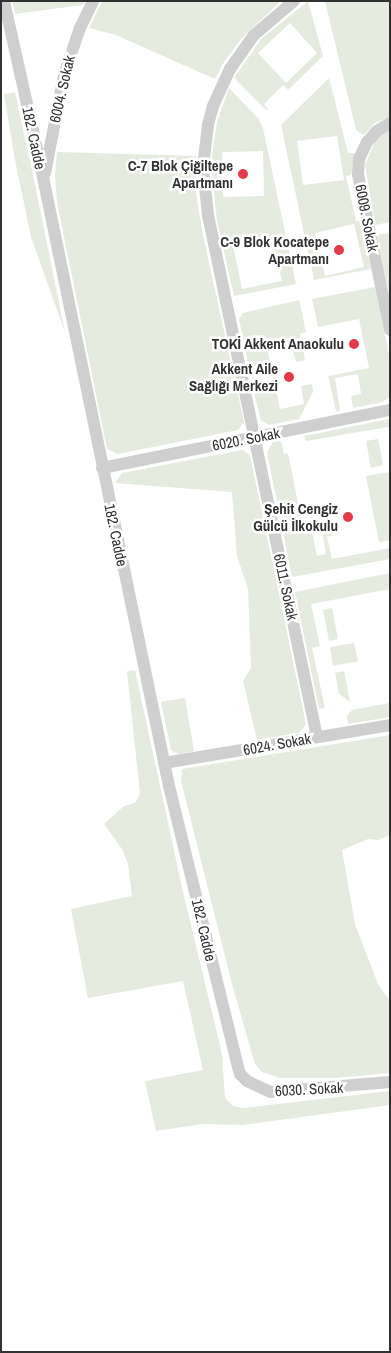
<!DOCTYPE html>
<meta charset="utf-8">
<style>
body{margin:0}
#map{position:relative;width:391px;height:1353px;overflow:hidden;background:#fff;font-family:"Archivo Narrow",sans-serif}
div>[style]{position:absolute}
.green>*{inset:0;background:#e5ebde}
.minor>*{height:12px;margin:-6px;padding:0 6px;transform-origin:6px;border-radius:6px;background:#cfcfcf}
.dots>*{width:14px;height:14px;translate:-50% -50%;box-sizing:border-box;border:2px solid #fff;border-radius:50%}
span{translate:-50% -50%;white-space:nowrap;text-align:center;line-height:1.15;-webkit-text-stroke:5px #fff;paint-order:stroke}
.street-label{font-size:15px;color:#323232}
.poi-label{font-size:15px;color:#323232;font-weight:700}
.right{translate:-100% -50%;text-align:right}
.frame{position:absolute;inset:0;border:2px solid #323232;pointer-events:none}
</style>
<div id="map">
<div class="green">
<div style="clip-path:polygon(12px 1px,86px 1px,83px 5px,15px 14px)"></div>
<div style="clip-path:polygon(102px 1px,281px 1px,242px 38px,224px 62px,215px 79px,116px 35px,89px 28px)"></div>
<div style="clip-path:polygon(evenodd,308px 1px,323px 56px,288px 90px,283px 85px,264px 104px,268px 109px,266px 110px,234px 78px,261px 39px,308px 1px,290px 23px,317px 53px,286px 83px,258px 53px,290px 23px)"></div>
<div style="clip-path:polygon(325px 1px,390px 1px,390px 117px,375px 123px,364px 135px,356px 130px)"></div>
<div style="clip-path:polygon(evenodd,329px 78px,348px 153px,355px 153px,351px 175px,346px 176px,356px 221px,361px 221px,371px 269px,314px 280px,281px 125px,329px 78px,337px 136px,344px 180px,303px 185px,297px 141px,337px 136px,329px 78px,354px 224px,364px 267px,325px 276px,315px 233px,354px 224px)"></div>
<div style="clip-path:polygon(evenodd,229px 88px,258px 118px,263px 128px,296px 284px,234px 296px,217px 221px,211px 161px,217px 122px,229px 88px,263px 151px,264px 196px,223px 197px,222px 152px,263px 151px,229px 88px,272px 237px,282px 281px,242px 289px,233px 246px,272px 237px)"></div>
<div style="clip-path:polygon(15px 92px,35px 185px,65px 332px,31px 237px,15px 160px,4px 94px)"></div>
<div style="clip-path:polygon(390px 130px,390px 222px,375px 225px,365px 165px,376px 139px)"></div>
<div style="clip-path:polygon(57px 152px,196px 156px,196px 194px,203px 235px,244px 422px,238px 430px,118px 454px,107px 449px,57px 202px,55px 176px)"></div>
<div style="clip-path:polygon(390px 233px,390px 298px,377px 235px)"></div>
<div style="clip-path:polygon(375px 287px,390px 360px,390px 397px,382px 402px,353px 408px,351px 396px,361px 394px,358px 374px,335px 378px,340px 411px,336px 411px,328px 376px,369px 368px,359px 319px,318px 327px,312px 299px)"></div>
<div style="clip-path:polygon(299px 300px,306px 332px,300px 334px,305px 360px,296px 362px,291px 343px,267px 348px,271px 369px,250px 373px,239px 319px,243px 313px)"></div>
<div style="clip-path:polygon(312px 384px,313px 392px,299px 419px,269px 425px,261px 420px,254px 393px,276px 389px,280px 409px,304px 404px,301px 386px)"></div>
<div style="clip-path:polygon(390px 419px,390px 431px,388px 427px,306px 441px,304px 436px)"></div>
<div style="clip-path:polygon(378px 439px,383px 465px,371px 468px,366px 441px)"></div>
<div style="clip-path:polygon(281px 441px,284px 454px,288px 453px,304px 534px,312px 532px,317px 556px,326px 554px,320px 521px,330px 521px,333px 535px,327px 537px,332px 559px,390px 548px,390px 559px,292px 577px,267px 452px,273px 442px)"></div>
<div style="clip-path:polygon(242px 450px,250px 455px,306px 724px,299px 733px,257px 740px,243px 681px,251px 668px,248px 589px,237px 556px,232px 492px,115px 483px,122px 473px)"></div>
<div style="clip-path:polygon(390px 472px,390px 540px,379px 542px,366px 476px)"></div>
<div style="clip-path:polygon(390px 573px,390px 589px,311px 604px,320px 646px,312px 648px,325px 708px,319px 709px,295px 592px)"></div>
<div style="clip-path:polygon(332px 608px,338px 639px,329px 641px,323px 610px)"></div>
<div style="clip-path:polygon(354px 643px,358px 661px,333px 666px,330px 647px)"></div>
<div style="clip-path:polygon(135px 670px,183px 892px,222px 1054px,225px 1098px,233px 1106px,243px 1108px,390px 1091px,390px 1105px,243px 1125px,202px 1124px,156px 1131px,145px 1081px,203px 1070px,183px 981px,88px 998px,71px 909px,132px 896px,128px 864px,122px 849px,104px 824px,124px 806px,135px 803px,140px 794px,127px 671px)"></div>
<div style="clip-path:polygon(344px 671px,350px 702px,339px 694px,335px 673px)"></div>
<div style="clip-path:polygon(185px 698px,194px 751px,179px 754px,171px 750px,161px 702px)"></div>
<div style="clip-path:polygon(390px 703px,390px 717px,348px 724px,347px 716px,352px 710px)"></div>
<div style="clip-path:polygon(390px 735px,390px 835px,378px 840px,368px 839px,342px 850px,355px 924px,378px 984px,390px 1001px,390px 1073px,335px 1078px,280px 1078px,262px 1072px,255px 1064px,232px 984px,181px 781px,182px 769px)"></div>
</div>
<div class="minor">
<div style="left:4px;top:1px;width:156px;rotate:77.4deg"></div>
<div style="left:38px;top:153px;width:646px;rotate:78.31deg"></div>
<div style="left:169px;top:786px;width:289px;rotate:76.2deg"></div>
<div style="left:238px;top:1067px;width:7px;rotate:74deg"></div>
<div style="left:240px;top:1074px;width:10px;rotate:45deg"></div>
<div style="left:247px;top:1081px;width:26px;rotate:25deg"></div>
<div style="left:271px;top:1092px;width:119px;rotate:-4.8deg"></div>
<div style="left:294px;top:1px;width:52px;rotate:139.6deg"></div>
<div style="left:254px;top:35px;width:42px;rotate:125.2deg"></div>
<div style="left:230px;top:69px;width:41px;rotate:114.7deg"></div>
<div style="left:213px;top:106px;width:20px;rotate:105deg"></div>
<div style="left:208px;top:125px;width:42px;rotate:96.8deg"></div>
<div style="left:203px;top:167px;width:48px;rotate:84.1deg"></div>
<div style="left:208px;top:215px;width:533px;rotate:78.21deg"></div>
<div style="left:390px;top:123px;width:15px;rotate:148deg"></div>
<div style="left:377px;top:131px;width:15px;rotate:132deg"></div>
<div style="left:367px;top:142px;width:19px;rotate:115deg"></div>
<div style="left:359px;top:159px;width:15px;rotate:94deg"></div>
<div style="left:358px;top:174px;width:159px;rotate:78.4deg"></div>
<div style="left:45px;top:173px;width:100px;rotate:-79deg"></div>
<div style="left:64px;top:75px;width:50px;rotate:-71.2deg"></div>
<div style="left:80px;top:28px;width:30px;rotate:-64deg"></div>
<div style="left:102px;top:468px;width:294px;rotate:-11.4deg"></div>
<div style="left:164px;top:763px;width:229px;rotate:-9.5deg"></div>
</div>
<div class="dots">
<div style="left:243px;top:174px;background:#e4394b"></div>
<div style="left:339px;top:250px;background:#e4394b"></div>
<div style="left:354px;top:344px;background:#e4394b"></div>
<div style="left:289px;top:377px;background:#e4394b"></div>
<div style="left:348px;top:517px;background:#e4394b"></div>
</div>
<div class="street-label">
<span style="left:62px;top:89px;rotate:-77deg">6004. Sokak</span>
<span style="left:34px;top:138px;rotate:78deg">182. Cadde</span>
<span style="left:367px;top:218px;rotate:79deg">6009. Sokak</span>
<span style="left:246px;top:439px;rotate:-11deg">6020. Sokak</span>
<span style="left:116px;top:535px;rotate:78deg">182. Cadde</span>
<span style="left:286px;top:587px;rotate:78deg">6011. Sokak</span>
<span style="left:277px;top:744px;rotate:-10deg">6024. Sokak</span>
<span style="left:204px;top:930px;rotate:77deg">182. Cadde</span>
<span style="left:309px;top:1089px;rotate:-3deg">6030. Sokak</span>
</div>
<div class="poi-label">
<span class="right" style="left:233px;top:174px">C-7 Blok Çiğiltepe<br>Apartmanı</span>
<span class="right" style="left:329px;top:250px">C-9 Blok Kocatepe<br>Apartmanı</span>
<span class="right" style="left:344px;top:344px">TOKİ Akkent Anaokulu</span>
<span class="right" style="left:278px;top:377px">Akkent Aile<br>Sağlığı Merkezi</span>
<span class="right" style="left:338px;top:517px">Şehit Cengiz<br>Gülcü İlkokulu</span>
</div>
<div class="frame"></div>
</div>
